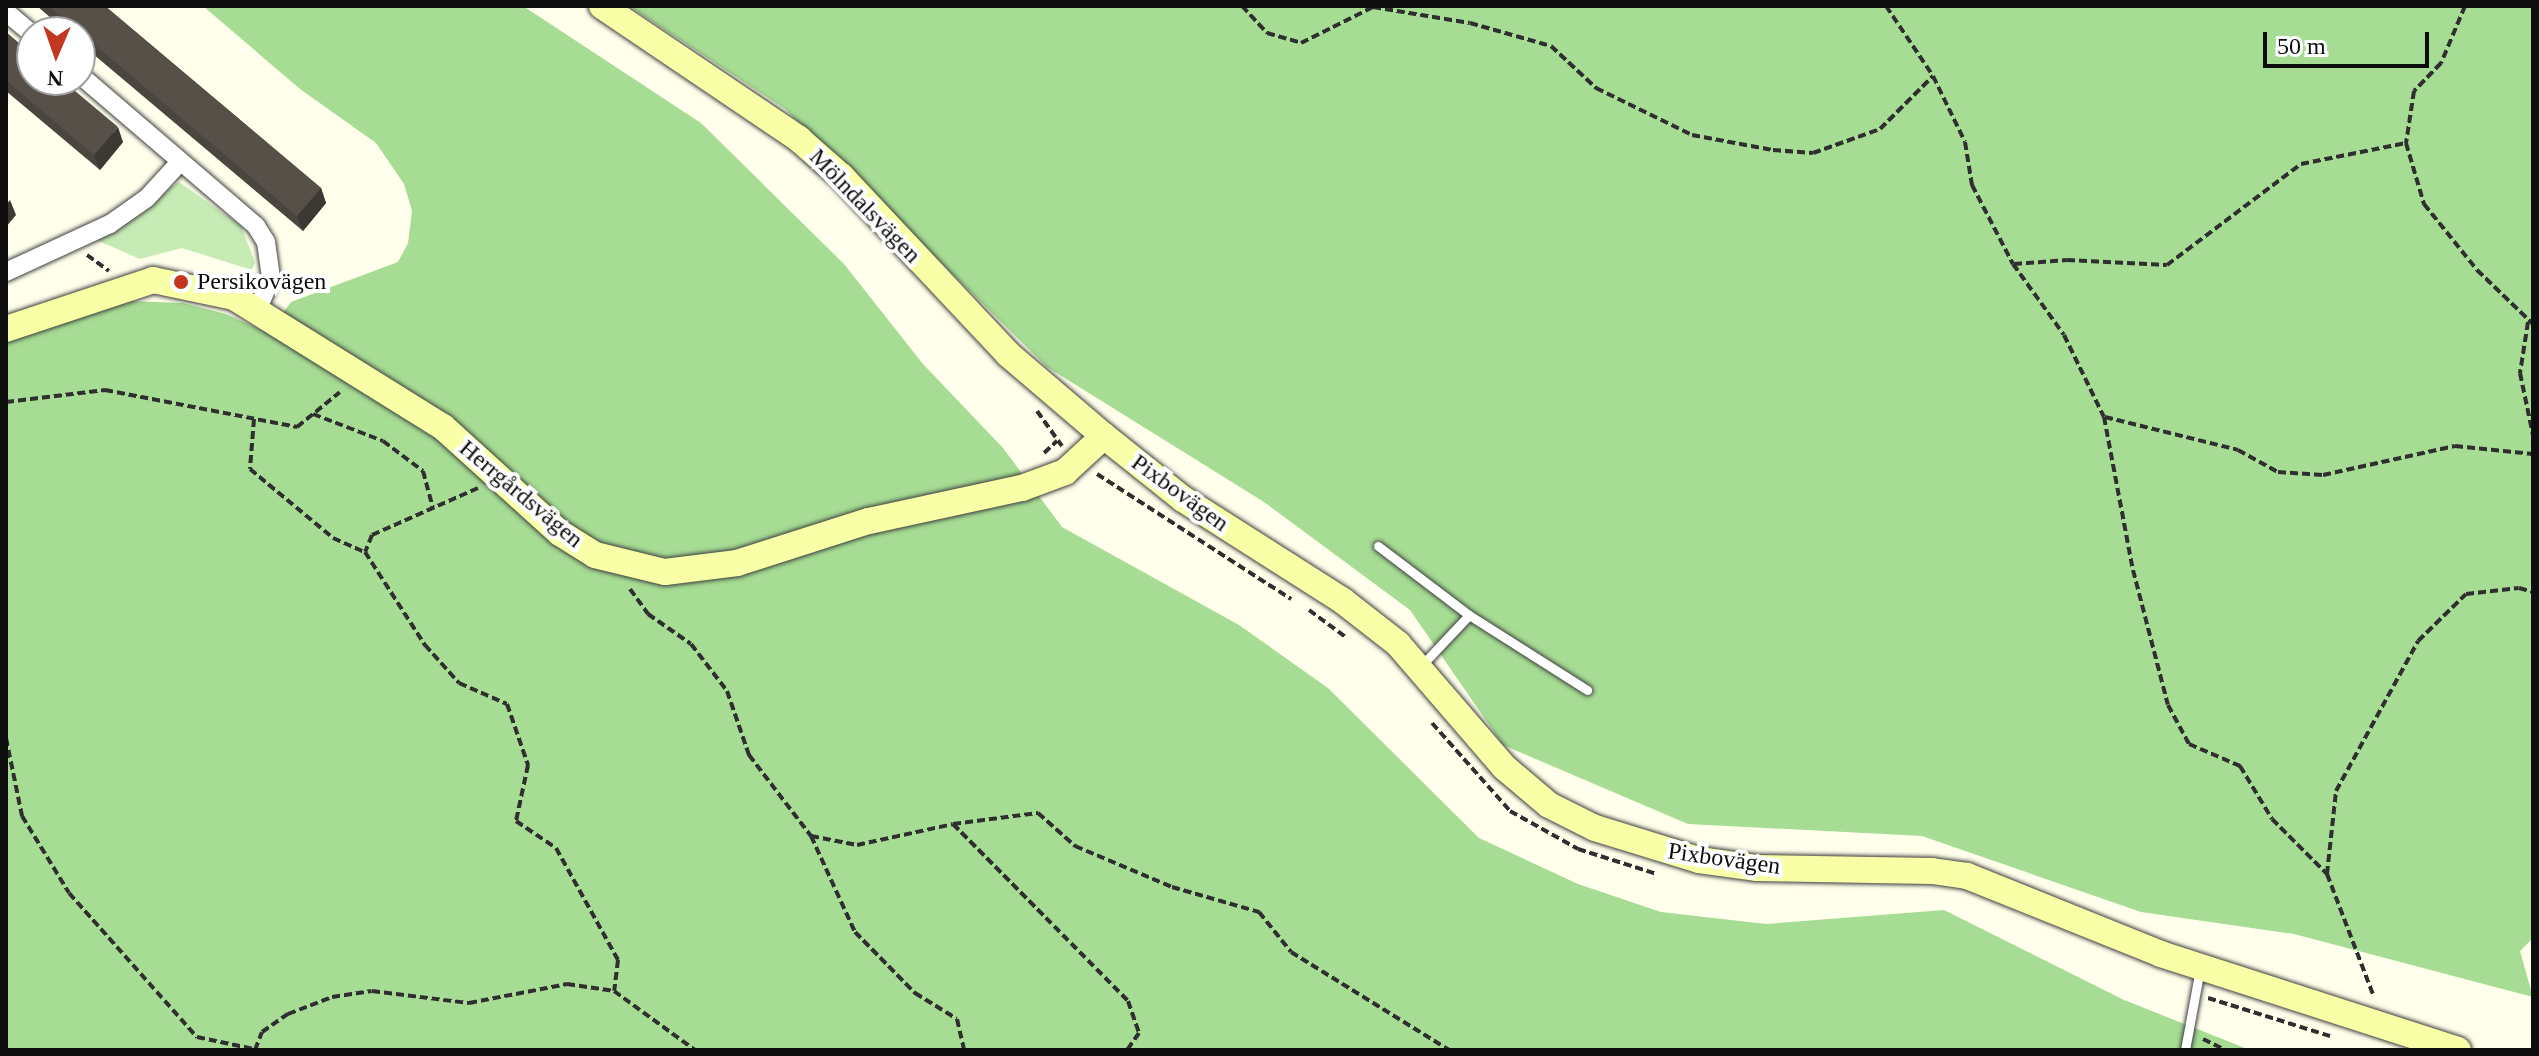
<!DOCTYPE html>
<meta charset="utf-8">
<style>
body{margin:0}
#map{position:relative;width:2539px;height:1056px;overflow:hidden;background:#ffffec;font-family:"Times New Roman",serif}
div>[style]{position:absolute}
.green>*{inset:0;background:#c6ebb5}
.forest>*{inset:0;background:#a6dc93}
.path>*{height:4px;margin-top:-2px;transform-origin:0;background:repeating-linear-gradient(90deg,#2f2f2f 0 8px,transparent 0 12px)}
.roads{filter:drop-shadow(0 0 2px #404040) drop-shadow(0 0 2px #404040)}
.lane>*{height:9px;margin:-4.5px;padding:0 4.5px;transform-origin:4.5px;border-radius:4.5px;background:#fff}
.street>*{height:18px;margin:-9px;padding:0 9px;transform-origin:9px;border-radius:9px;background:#fff}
.secondary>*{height:26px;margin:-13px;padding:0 13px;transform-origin:13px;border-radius:13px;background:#f8ffa7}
.wall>*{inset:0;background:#4a453f}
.shaded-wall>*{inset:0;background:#3c3833}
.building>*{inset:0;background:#565049}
.dots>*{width:22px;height:22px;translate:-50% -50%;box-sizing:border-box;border:4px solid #fff;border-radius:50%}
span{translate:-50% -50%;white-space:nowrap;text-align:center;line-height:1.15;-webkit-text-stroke:8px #fff;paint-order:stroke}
.street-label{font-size:24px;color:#0d0d0d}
.poi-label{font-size:24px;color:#0d0d0d}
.left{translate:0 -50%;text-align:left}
.frame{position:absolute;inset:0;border:8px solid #0d0d0d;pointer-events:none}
.north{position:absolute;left:16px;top:16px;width:80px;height:80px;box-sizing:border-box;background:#fff;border:2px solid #9e9e9e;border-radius:50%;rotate:182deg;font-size:22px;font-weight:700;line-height:32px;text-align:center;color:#0d0d0d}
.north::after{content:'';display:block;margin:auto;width:28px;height:36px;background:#c2371f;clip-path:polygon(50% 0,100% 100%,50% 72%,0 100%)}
.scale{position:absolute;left:2263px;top:32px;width:166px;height:36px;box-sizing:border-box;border:4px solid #0d0d0d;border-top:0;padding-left:10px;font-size:24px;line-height:28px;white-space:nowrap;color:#0d0d0d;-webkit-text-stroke:6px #fff;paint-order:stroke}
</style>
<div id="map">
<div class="green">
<div style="clip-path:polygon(179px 182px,241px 226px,255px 262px,252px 270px,182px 248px,140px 259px,96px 240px)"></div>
</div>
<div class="forest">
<div style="clip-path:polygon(203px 6px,523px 6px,701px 123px,844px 264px,923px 364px,1003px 448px,1062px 527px,1239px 625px,1328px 688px,1479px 838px,1578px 884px,1661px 912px,1766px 924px,1944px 910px,2124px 1000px,2250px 1050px,6px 1050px,6px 343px,69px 315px,129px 301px,183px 303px,226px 314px,268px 333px,291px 302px,398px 262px,408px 243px,412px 211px,404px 184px,376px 143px,300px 89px)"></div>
<div style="clip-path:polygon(629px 6px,2533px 6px,2533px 938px,2520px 951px,2533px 997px,2294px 934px,2141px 912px,1922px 836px,1688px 824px,1503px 745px,1410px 610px,1264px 502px,1047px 367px,785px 109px)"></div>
</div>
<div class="path">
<div style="left:1242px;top:6px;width:37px;rotate:47deg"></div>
<div style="left:1267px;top:33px;width:35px;rotate:16deg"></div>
<div style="left:1301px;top:43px;width:80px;rotate:-26.6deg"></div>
<div style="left:1373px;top:7px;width:98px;rotate:9.4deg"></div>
<div style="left:1470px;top:23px;width:84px;rotate:15.9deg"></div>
<div style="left:1551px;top:46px;width:62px;rotate:43deg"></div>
<div style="left:1596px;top:88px;width:107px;rotate:26.1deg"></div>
<div style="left:1692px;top:135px;width:82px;rotate:10.5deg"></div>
<div style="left:1773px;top:150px;width:40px;rotate:4.3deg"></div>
<div style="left:1813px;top:153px;width:71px;rotate:-19.7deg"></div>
<div style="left:1880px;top:129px;width:75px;rotate:-45deg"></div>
<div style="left:1886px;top:6px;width:84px;rotate:56.1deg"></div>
<div style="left:1933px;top:76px;width:73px;rotate:64.1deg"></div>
<div style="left:1965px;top:142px;width:44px;rotate:80.8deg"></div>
<div style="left:1972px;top:185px;width:89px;rotate:62.6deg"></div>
<div style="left:2013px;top:264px;width:87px;rotate:54.3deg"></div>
<div style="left:2064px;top:335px;width:91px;rotate:64deg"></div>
<div style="left:2104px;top:417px;width:156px;rotate:79.3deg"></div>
<div style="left:2133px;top:570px;width:139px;rotate:75.5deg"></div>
<div style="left:2168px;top:705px;width:44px;rotate:61.7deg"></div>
<div style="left:2189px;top:744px;width:56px;rotate:23.3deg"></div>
<div style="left:2240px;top:766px;width:62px;rotate:58.9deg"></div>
<div style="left:2272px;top:819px;width:78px;rotate:45deg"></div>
<div style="left:2327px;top:874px;width:132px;rotate:69.1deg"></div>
<div style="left:2465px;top:6px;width:62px;rotate:112.8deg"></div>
<div style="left:2441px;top:63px;width:39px;rotate:134deg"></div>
<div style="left:2414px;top:91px;width:53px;rotate:98.7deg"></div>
<div style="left:2406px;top:143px;width:64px;rotate:73.6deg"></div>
<div style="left:2424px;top:204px;width:85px;rotate:51.2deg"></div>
<div style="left:2477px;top:270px;width:78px;rotate:44deg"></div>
<div style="left:87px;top:255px;width:27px;rotate:36deg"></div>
<div style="left:2014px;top:264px;width:53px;rotate:-4.3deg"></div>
<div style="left:2067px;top:260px;width:100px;rotate:2.9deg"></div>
<div style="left:2167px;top:265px;width:168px;rotate:-37deg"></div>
<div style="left:2301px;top:164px;width:107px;rotate:-11.3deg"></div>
<div style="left:2528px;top:322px;width:52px;rotate:98.9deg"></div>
<div style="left:2520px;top:373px;width:63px;rotate:78.2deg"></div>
<div style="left:6px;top:402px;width:100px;rotate:-6.9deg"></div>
<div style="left:105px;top:390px;width:196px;rotate:10.9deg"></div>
<div style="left:297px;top:427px;width:55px;rotate:-39.1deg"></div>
<div style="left:1037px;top:411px;width:43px;rotate:54.5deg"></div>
<div style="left:313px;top:414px;width:75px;rotate:21.1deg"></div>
<div style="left:383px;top:441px;width:50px;rotate:36.9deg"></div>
<div style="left:423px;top:471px;width:38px;rotate:75deg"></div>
<div style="left:2105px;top:417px;width:137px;rotate:13.9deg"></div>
<div style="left:2238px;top:450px;width:46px;rotate:28.8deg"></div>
<div style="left:2278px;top:472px;width:45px;rotate:3.8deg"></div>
<div style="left:2323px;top:475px;width:135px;rotate:-12.4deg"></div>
<div style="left:2455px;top:446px;width:78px;rotate:5.9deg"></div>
<div style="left:254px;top:419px;width:50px;rotate:94.6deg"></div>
<div style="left:250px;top:469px;width:108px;rotate:39.7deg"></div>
<div style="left:333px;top:538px;width:35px;rotate:24deg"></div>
<div style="left:1044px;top:453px;width:18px;rotate:-43deg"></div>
<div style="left:1097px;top:474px;width:231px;rotate:32.8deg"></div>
<div style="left:478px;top:488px;width:116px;rotate:156.1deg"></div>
<div style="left:372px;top:535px;width:18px;rotate:112deg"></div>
<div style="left:365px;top:552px;width:111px;rotate:57.2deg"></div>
<div style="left:425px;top:645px;width:51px;rotate:48.2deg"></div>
<div style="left:459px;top:683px;width:52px;rotate:23.6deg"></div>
<div style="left:507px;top:704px;width:65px;rotate:71deg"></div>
<div style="left:528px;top:765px;width:57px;rotate:102.1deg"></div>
<div style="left:516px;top:821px;width:48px;rotate:34deg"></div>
<div style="left:556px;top:848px;width:128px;rotate:61deg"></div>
<div style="left:618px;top:960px;width:31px;rotate:97deg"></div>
<div style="left:630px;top:589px;width:31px;rotate:54deg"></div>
<div style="left:648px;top:614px;width:52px;rotate:34.9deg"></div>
<div style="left:691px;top:644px;width:59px;rotate:52.5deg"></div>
<div style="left:727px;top:691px;width:68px;rotate:71deg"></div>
<div style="left:749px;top:755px;width:102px;rotate:52.6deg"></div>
<div style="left:811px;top:836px;width:47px;rotate:11.1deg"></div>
<div style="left:857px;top:845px;width:98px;rotate:-12.3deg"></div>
<div style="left:953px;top:824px;width:249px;rotate:45.3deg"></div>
<div style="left:1128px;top:1001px;width:34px;rotate:71deg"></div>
<div style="left:1139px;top:1033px;width:21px;rotate:125deg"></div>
<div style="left:1309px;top:610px;width:47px;rotate:36.4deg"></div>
<div style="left:1432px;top:723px;width:118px;rotate:48.4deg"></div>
<div style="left:1510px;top:811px;width:78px;rotate:29.2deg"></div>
<div style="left:1578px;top:849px;width:83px;rotate:17.6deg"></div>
<div style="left:6px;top:738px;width:80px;rotate:78.4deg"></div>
<div style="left:22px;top:816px;width:90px;rotate:58.6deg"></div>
<div style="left:69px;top:893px;width:193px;rotate:48.4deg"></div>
<div style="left:197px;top:1037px;width:58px;rotate:11.9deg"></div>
<div style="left:953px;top:824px;width:86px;rotate:-7.4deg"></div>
<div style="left:1038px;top:813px;width:50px;rotate:41.7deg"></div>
<div style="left:1075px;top:846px;width:105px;rotate:22.9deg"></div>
<div style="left:1172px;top:887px;width:91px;rotate:16deg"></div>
<div style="left:1259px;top:912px;width:51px;rotate:51.3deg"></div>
<div style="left:1291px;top:952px;width:186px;rotate:31.8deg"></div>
<div style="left:811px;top:836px;width:106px;rotate:65.4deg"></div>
<div style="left:855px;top:932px;width:86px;rotate:45.5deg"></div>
<div style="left:915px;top:993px;width:49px;rotate:31.8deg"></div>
<div style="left:957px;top:1019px;width:32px;rotate:77deg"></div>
<div style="left:2327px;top:874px;width:83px;rotate:-83.8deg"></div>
<div style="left:2336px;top:791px;width:171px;rotate:-61.3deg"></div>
<div style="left:2418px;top:641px;width:67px;rotate:-44.4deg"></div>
<div style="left:2466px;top:594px;width:53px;rotate:-6.5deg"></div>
<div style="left:2519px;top:588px;width:15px;rotate:16deg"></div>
<div style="left:2208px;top:998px;width:128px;rotate:17.3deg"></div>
<div style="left:2203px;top:1039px;width:25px;rotate:26deg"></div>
<div style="left:255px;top:1050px;width:19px;rotate:-69deg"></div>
<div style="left:262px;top:1032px;width:32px;rotate:-35deg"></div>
<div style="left:288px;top:1014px;width:47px;rotate:-21.1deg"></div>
<div style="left:332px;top:997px;width:40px;rotate:-8.5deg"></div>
<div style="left:372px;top:991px;width:98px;rotate:7.1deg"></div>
<div style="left:469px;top:1003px;width:100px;rotate:-11deg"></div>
<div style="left:567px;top:984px;width:48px;rotate:8.5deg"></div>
<div style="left:614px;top:991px;width:100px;rotate:36.1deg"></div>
</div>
<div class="roads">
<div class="lane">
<div style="left:1378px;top:546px;width:114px;rotate:37.2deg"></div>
<div style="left:1469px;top:615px;width:140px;rotate:32.4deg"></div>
<div style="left:1420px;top:667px;width:71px;rotate:-46.7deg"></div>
<div style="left:2185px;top:1050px;width:83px;rotate:-79.6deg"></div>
</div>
<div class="street">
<div style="left:6px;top:12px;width:34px;rotate:40deg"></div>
<div style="left:80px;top:75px;width:232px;rotate:40.6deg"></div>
<div style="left:256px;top:226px;width:19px;rotate:58deg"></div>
<div style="left:266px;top:242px;width:36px;rotate:82deg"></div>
<div style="left:271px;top:278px;width:33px;rotate:113deg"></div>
<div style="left:6px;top:272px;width:115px;rotate:-24.8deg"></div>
<div style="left:110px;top:224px;width:45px;rotate:-35.1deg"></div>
<div style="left:147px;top:198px;width:49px;rotate:-47.5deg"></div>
</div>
<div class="secondary">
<div style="left:602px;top:6px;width:238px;rotate:34deg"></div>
<div style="left:799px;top:139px;width:56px;rotate:41.4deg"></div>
<div style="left:841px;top:176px;width:244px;rotate:46.8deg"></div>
<div style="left:1008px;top:354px;width:126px;rotate:40.5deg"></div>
<div style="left:1104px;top:436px;width:101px;rotate:38.6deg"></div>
<div style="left:1183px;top:499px;width:190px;rotate:32.5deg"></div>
<div style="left:1343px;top:601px;width:70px;rotate:38deg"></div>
<div style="left:1398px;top:644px;width:162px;rotate:49.2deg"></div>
<div style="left:1504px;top:767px;width:59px;rotate:40.2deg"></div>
<div style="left:1549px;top:805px;width:51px;rotate:26.6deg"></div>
<div style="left:1595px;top:828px;width:109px;rotate:17.1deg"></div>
<div style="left:1699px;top:860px;width:59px;rotate:7.9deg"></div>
<div style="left:1757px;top:868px;width:175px;rotate:1deg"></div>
<div style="left:1932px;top:871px;width:35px;rotate:8deg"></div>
<div style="left:1967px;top:876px;width:209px;rotate:21.9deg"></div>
<div style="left:2161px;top:954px;width:312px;rotate:17.9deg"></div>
<div style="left:6px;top:329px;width:155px;rotate:-18.4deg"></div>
<div style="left:153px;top:280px;width:83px;rotate:11.9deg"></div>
<div style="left:234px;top:297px;width:246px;rotate:31.9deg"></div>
<div style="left:443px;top:427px;width:158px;rotate:42.2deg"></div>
<div style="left:560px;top:533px;width:41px;rotate:32.2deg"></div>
<div style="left:595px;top:555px;width:72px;rotate:13.7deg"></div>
<div style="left:665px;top:572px;width:73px;rotate:-7.1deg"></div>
<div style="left:737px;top:563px;width:139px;rotate:-17.7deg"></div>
<div style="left:869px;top:521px;width:157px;rotate:-12.2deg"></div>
<div style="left:1022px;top:488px;width:46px;rotate:-20.4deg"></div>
<div style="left:1065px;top:472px;width:53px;rotate:-42.7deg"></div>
</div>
</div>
<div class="wall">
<div style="clip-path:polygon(37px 6px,105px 6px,321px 188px,326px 203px,303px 231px,80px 43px,80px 32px,67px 32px)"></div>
<div style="clip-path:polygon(6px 32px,123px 142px,100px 170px,6px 91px)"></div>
</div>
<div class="shaded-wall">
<div style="clip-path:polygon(118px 127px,123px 142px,100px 170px,94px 155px)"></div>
<div style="clip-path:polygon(321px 188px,326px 203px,303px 231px,297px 216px)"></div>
<div style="clip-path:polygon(10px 200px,16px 215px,6px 227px,6px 205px)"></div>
</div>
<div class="building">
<div style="clip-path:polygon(49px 6px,105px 6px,321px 188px,297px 216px)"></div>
<div style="clip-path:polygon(6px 32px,32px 54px,32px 80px,62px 80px,118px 127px,94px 155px,6px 80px)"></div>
</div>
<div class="dots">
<div style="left:181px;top:282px;background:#c2371f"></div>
</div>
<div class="street-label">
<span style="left:865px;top:206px;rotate:46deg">Mölndalsvägen</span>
<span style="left:1180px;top:493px;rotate:36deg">Pixbovägen</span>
<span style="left:521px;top:494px;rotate:40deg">Herrgårdsvägen</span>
<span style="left:1724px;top:859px;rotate:8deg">Pixbovägen</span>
</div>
<div class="poi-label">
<span class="left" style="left:197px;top:282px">Persikovägen</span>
</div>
<div class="frame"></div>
<div class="north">N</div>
<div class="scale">50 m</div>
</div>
